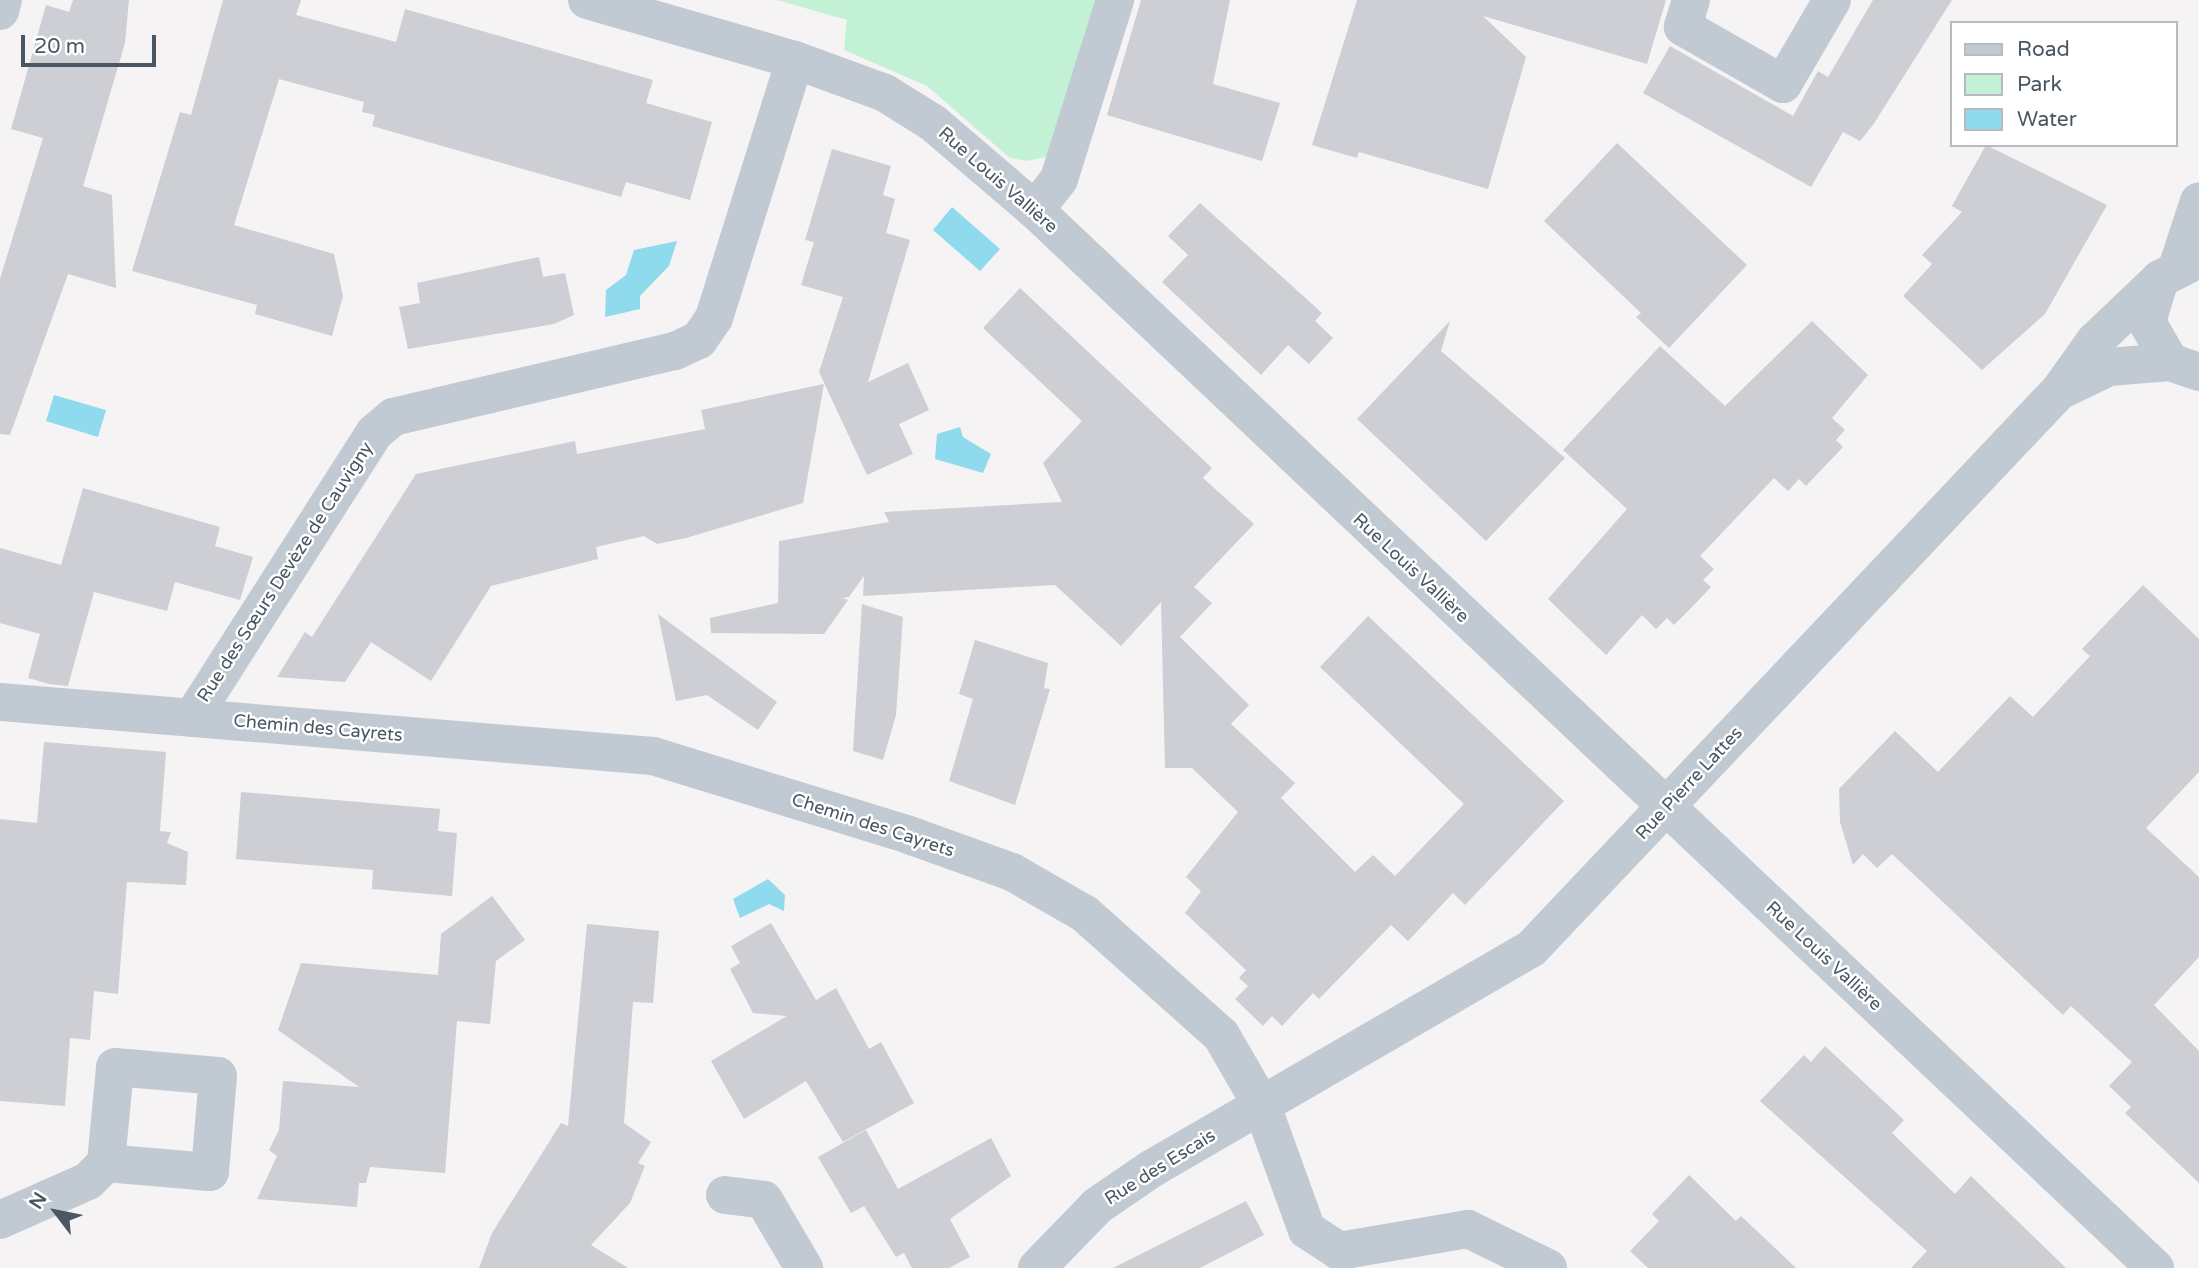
<!DOCTYPE html>
<meta charset="utf-8">
<style>
body{margin:0}
#map{position:relative;width:2199px;height:1268px;overflow:hidden;background:#f5f3f3;font-family:"Varela Round",sans-serif}
div>[style]{position:absolute}
.green>*{inset:0;background:#c3f1d5}
.water>*{inset:0;background:#90daee}
.building>*{inset:0;background:#cdcfd5}
.street>*{height:38px;margin:-19px;padding:0 19px;transform-origin:19px;border-radius:19px;background:#c1cad2}
span{translate:-50% -50%;white-space:nowrap;text-align:center;line-height:1.15;-webkit-text-stroke:5px #fff;paint-order:stroke}
.street-label{font-size:18px;color:#4a5661}
.legend{position:absolute;left:1950px;top:21px;width:228px;height:126px;box-sizing:border-box;background:#fff;border:2px solid #b7bbc0;margin:0;padding:9px 12px;list-style:none;font-size:21px;color:#4a5661}
.legend li{display:flex;align-items:center;gap:14px;height:35px}
.legend b{width:35px;border:2px solid #b7bbc0}
.north{position:absolute;left:21px;top:1177px;width:70px;height:70px;-webkit-text-stroke:5px #fff;paint-order:stroke;rotate:302deg;font-size:19px;font-weight:700;line-height:28px;text-align:center;color:#4a5661}
.north::after{content:'';display:block;margin:auto;width:24px;height:32px;background:#4a5661;clip-path:polygon(50% 0,100% 100%,50% 72%,0 100%)}
.scale{position:absolute;left:21px;top:35px;width:135px;height:32px;box-sizing:border-box;border:4px solid #4a5661;border-top:0;padding-left:9px;font-size:21px;line-height:24px;white-space:nowrap;color:#4a5661;-webkit-text-stroke:5px #fff;paint-order:stroke}
</style>
<div id="map">
<div class="green">
<div style="clip-path:polygon(777px 0,1102px 0,1049px 156px,1027px 161px,1010px 158px,927px 86px,844px 50px,847px 20px)"></div>
</div>
<div class="water">
<div style="clip-path:polygon(952px 207px,1000px 249px,980px 271px,933px 230px)"></div>
<div style="clip-path:polygon(677px 241px,669px 266px,640px 296px,640px 309px,605px 317px,606px 290px,626px 275px,634px 250px)"></div>
<div style="clip-path:polygon(54px 395px,106px 410px,98px 437px,46px 421px)"></div>
<div style="clip-path:polygon(960px 427px,963px 437px,991px 454px,983px 473px,935px 459px,937px 434px)"></div>
<div style="clip-path:polygon(768px 879px,785px 895px,784px 911px,769px 904px,740px 918px,733px 899px)"></div>
</div>
<div class="building">
<div style="clip-path:polygon(73px 0,129px 0,125px 43px,83px 186px,112px 195px,116px 288px,68px 274px,10px 435px,0 434px,0 279px,43px 138px,11px 129px,46px 5px,69px 12px)"></div>
<div style="clip-path:polygon(223px 0,301px 0,296px 15px,396px 42px,405px 9px,653px 80px,646px 103px,712px 122px,690px 200px,626px 182px,621px 197px,372px 126px,375px 115px,362px 112px,364px 102px,279px 79px,234px 225px,334px 254px,343px 296px,332px 336px,255px 314px,257px 305px,132px 271px,180px 112px,191px 115px)"></div>
<div style="clip-path:polygon(1141px 0,1230px 0,1213px 84px,1280px 103px,1262px 161px,1107px 115px)"></div>
<div style="clip-path:polygon(1357px 0,1666px 0,1647px 64px,1483px 16px,1526px 57px,1488px 189px,1359px 152px,1357px 158px,1312px 145px)"></div>
<div style="clip-path:polygon(1873px 0,1952px 0,1873px 125px,1860px 141px,1843px 132px,1811px 187px,1643px 93px,1670px 46px,1793px 116px,1818px 71px,1828px 77px)"></div>
<div style="clip-path:polygon(1617px 143px,1747px 265px,1669px 348px,1636px 317px,1641px 313px,1544px 221px)"></div>
<div style="clip-path:polygon(1986px 145px,2107px 205px,2045px 314px,1982px 370px,1903px 296px,1932px 264px,1922px 255px,1962px 212px,1952px 206px)"></div>
<div style="clip-path:polygon(832px 149px,891px 166px,883px 195px,895px 199px,886px 233px,910px 240px,868px 382px,908px 363px,929px 410px,899px 424px,913px 454px,867px 475px,819px 372px,843px 297px,801px 285px,814px 242px,805px 240px)"></div>
<div style="clip-path:polygon(1200px 203px,1322px 313px,1315px 321px,1333px 338px,1309px 364px,1288px 345px,1261px 375px,1162px 282px,1188px 255px,1168px 236px)"></div>
<div style="clip-path:polygon(539px 257px,543px 277px,565px 273px,574px 315px,554px 324px,408px 349px,399px 307px,420px 303px,417px 283px)"></div>
<div style="clip-path:polygon(1020px 288px,1212px 468px,1203px 478px,1254px 524px,1194px 587px,1212px 603px,1180px 637px,1249px 705px,1231px 724px,1295px 783px,1281px 798px,1355px 872px,1373px 855px,1395px 876px,1464px 804px,1320px 667px,1368px 616px,1564px 801px,1465px 905px,1453px 893px,1408px 941px,1391px 925px,1319px 999px,1313px 993px,1282px 1026px,1272px 1016px,1263px 1026px,1235px 999px,1248px 986px,1239px 978px,1246px 970px,1185px 913px,1201px 891px,1186px 877px,1238px 812px,1192px 768px,1165px 768px,1161px 602px,1121px 646px,1055px 585px,863px 596px,864px 576px,849px 597px,842px 598px,848px 600px,824px 634px,711px 633px,710px 618px,778px 603px,779px 541px,889px 522px,884px 512px,1062px 502px,1043px 463px,1082px 421px,983px 328px)"></div>
<div style="clip-path:polygon(1450px 321px,1441px 351px,1565px 458px,1486px 541px,1357px 419px)"></div>
<div style="clip-path:polygon(1812px 321px,1868px 375px,1832px 418px,1845px 430px,1836px 440px,1843px 447px,1806px 486px,1799px 479px,1788px 491px,1774px 478px,1700px 556px,1714px 569px,1703px 580px,1711px 587px,1693px 606px,1674px 625px,1667px 618px,1656px 629px,1642px 615px,1606px 655px,1548px 599px,1627px 509px,1563px 450px,1660px 346px,1725px 406px)"></div>
<div style="clip-path:polygon(824px 384px,803px 503px,686px 538px,657px 544px,644px 536px,596px 547px,598px 559px,491px 586px,431px 681px,371px 642px,345px 682px,277px 677px,305px 632px,312px 637px,416px 474px,575px 441px,577px 454px,705px 429px,701px 410px)"></div>
<div style="clip-path:polygon(83px 488px,220px 527px,215px 546px,253px 557px,240px 600px,175px 582px,167px 611px,94px 592px,68px 686px,49px 684px,28px 678px,40px 634px,0 623px,0 548px,61px 565px)"></div>
<div style="clip-path:polygon(2143px 585px,2199px 639px,2199px 772px,2146px 828px,2199px 877px,2199px 957px,2154px 1005px,2199px 1051px,2199px 1183px,2125px 1113px,2131px 1107px,2109px 1086px,2132px 1062px,2071px 1006px,2063px 1015px,1892px 854px,1877px 868px,1863px 854px,1853px 865px,1840px 822px,1839px 789px,1895px 731px,1938px 772px,2010px 696px,2033px 717px,2090px 656px,2082px 649px)"></div>
<div style="clip-path:polygon(862px 604px,903px 617px,896px 715px,883px 760px,853px 751px)"></div>
<div style="clip-path:polygon(658px 614px,777px 702px,758px 730px,707px 695px,676px 701px)"></div>
<div style="clip-path:polygon(975px 640px,1048px 663px,1044px 688px,1050px 689px,1015px 805px,949px 781px,973px 699px,959px 694px)"></div>
<div style="clip-path:polygon(44px 742px,166px 752px,160px 831px,171px 832px,167px 843px,188px 852px,186px 885px,127px 882px,118px 994px,94px 991px,90px 1040px,70px 1038px,65px 1106px,0 1101px,0 819px,37px 823px)"></div>
<div style="clip-path:polygon(241px 792px,440px 809px,438px 831px,457px 833px,452px 896px,372px 889px,373px 870px,236px 859px)"></div>
<div style="clip-path:polygon(492px 896px,525px 940px,496px 961px,490px 1024px,457px 1021px,445px 1173px,370px 1167px,366px 1183px,359px 1183px,357px 1207px,257px 1199px,277px 1156px,269px 1150px,279px 1130px,283px 1081px,359px 1087px,278px 1030px,301px 963px,438px 975px,441px 934px)"></div>
<div style="clip-path:polygon(771px 923px,816px 1000px,836px 988px,869px 1049px,881px 1042px,914px 1103px,843px 1142px,806px 1081px,744px 1119px,711px 1061px,787px 1016px,753px 1013px,730px 969px,740px 963px,731px 946px)"></div>
<div style="clip-path:polygon(587px 924px,659px 931px,653px 1003px,633px 1002px,624px 1123px,651px 1142px,638px 1163px,645px 1166px,630px 1203px,591px 1245px,628px 1268px,479px 1268px,492px 1233px,561px 1123px,568px 1126px)"></div>
<div style="clip-path:polygon(1825px 1046px,1904px 1120px,1892px 1133px,1955px 1194px,1971px 1176px,2066px 1268px,1911px 1268px,1927px 1251px,1760px 1101px,1804px 1055px,1811px 1062px)"></div>
<div style="clip-path:polygon(866px 1130px,898px 1189px,991px 1138px,1011px 1176px,950px 1219px,970px 1257px,949px 1268px,912px 1268px,904px 1253px,896px 1257px,864px 1206px,851px 1213px,818px 1157px)"></div>
<div style="clip-path:polygon(1689px 1175px,1736px 1221px,1741px 1216px,1796px 1268px,1648px 1268px,1630px 1251px,1659px 1221px,1652px 1214px)"></div>
<div style="clip-path:polygon(1246px 1201px,1264px 1235px,1200px 1268px,1113px 1268px)"></div>
</div>
<div class="street">
<div style="left:587px;top:0;width:216px;rotate:16.1deg"></div>
<div style="left:795px;top:60px;width:96px;rotate:20.1deg"></div>
<div style="left:885px;top:93px;width:57px;rotate:32deg"></div>
<div style="left:933px;top:123px;width:134px;rotate:40.5deg"></div>
<div style="left:1035px;top:210px;width:1541px;rotate:43.37deg"></div>
<div style="left:1691px;top:0;width:28px;rotate:107deg"></div>
<div style="left:1683px;top:27px;width:115px;rotate:29.7deg"></div>
<div style="left:1783px;top:84px;width:97px;rotate:-59.7deg"></div>
<div style="left:0;top:11px;width:11px;rotate:-75deg"></div>
<div style="left:1035px;top:210px;width:39px;rotate:-52deg"></div>
<div style="left:1059px;top:179px;width:188px;rotate:-72.6deg"></div>
<div style="left:2199px;top:259px;width:44px;rotate:152.9deg"></div>
<div style="left:2160px;top:279px;width:45px;rotate:106.8deg"></div>
<div style="left:2147px;top:322px;width:46px;rotate:60.1deg"></div>
<div style="left:2170px;top:362px;width:31px;rotate:19deg"></div>
<div style="left:2178px;top:265px;width:67px;rotate:-71.8deg"></div>
<div style="left:2061px;top:390px;width:53px;rotate:-25.6deg"></div>
<div style="left:2109px;top:367px;width:61px;rotate:-4.7deg"></div>
<div style="left:0;top:702px;width:655px;rotate:4.73deg"></div>
<div style="left:653px;top:756px;width:268px;rotate:17.1deg"></div>
<div style="left:909px;top:835px;width:109px;rotate:19.8deg"></div>
<div style="left:1012px;top:872px;width:84px;rotate:29.9deg"></div>
<div style="left:1085px;top:914px;width:182px;rotate:41.7deg"></div>
<div style="left:1221px;top:1035px;width:82px;rotate:60deg"></div>
<div style="left:1262px;top:1106px;width:132px;rotate:70.1deg"></div>
<div style="left:1307px;top:1230px;width:38px;rotate:33deg"></div>
<div style="left:1339px;top:1251px;width:131px;rotate:-9.7deg"></div>
<div style="left:1468px;top:1229px;width:89px;rotate:26deg"></div>
<div style="left:192px;top:718px;width:338px;rotate:-57.4deg"></div>
<div style="left:374px;top:433px;width:25px;rotate:-40deg"></div>
<div style="left:393px;top:417px;width:290px;rotate:-13.2deg"></div>
<div style="left:675px;top:351px;width:26px;rotate:-25deg"></div>
<div style="left:699px;top:340px;width:27px;rotate:-56deg"></div>
<div style="left:714px;top:318px;width:270px;rotate:-72.6deg"></div>
<div style="left:725px;top:1195px;width:39px;rotate:7deg"></div>
<div style="left:764px;top:1200px;width:79px;rotate:59.5deg"></div>
<div style="left:0;top:1220px;width:96px;rotate:-23.9deg"></div>
<div style="left:88px;top:1181px;width:25px;rotate:-45deg"></div>
<div style="left:106px;top:1163px;width:96px;rotate:-84.6deg"></div>
<div style="left:115px;top:1067px;width:103px;rotate:5deg"></div>
<div style="left:218px;top:1076px;width:96px;rotate:94.8deg"></div>
<div style="left:210px;top:1172px;width:104px;rotate:-175.1deg"></div>
<div style="left:1037px;top:1268px;width:86px;rotate:-45.9deg"></div>
<div style="left:1097px;top:1206px;width:65px;rotate:-34.4deg"></div>
<div style="left:1151px;top:1169px;width:439px;rotate:-30.1deg"></div>
<div style="left:1531px;top:949px;width:770px;rotate:-46.58deg"></div>
<div style="left:2060px;top:390px;width:60px;rotate:-54.5deg"></div>
<div style="left:2095px;top:341px;width:90px;rotate:-43.6deg"></div>
</div>
<div class="street-label">
<span style="left:998px;top:180px;rotate:41deg">Rue Louis Vallière</span>
<span style="left:1411px;top:568px;rotate:43deg">Rue Louis Vallière</span>
<span style="left:285px;top:572px;rotate:-57deg">Rue des Sœurs Devèze de Cauvigny</span>
<span style="left:318px;top:728px;rotate:5deg">Chemin des Cayrets</span>
<span style="left:1689px;top:783px;rotate:-47deg">Rue Pierre Lattes</span>
<span style="left:873px;top:825px;rotate:18deg">Chemin des Cayrets</span>
<span style="left:1824px;top:956px;rotate:43deg">Rue Louis Vallière</span>
<span style="left:1160px;top:1167px;rotate:-32deg">Rue des Escais</span>
</div>
<ul class="legend">
<li><b style="height:9px;background:#c1cad2"></b>Road</li>
<li><b style="height:19px;background:#c3f1d5"></b>Park</li>
<li><b style="height:19px;background:#90daee"></b>Water</li>
</ul>
<div class="north">N</div>
<div class="scale">20 m</div>
</div>
